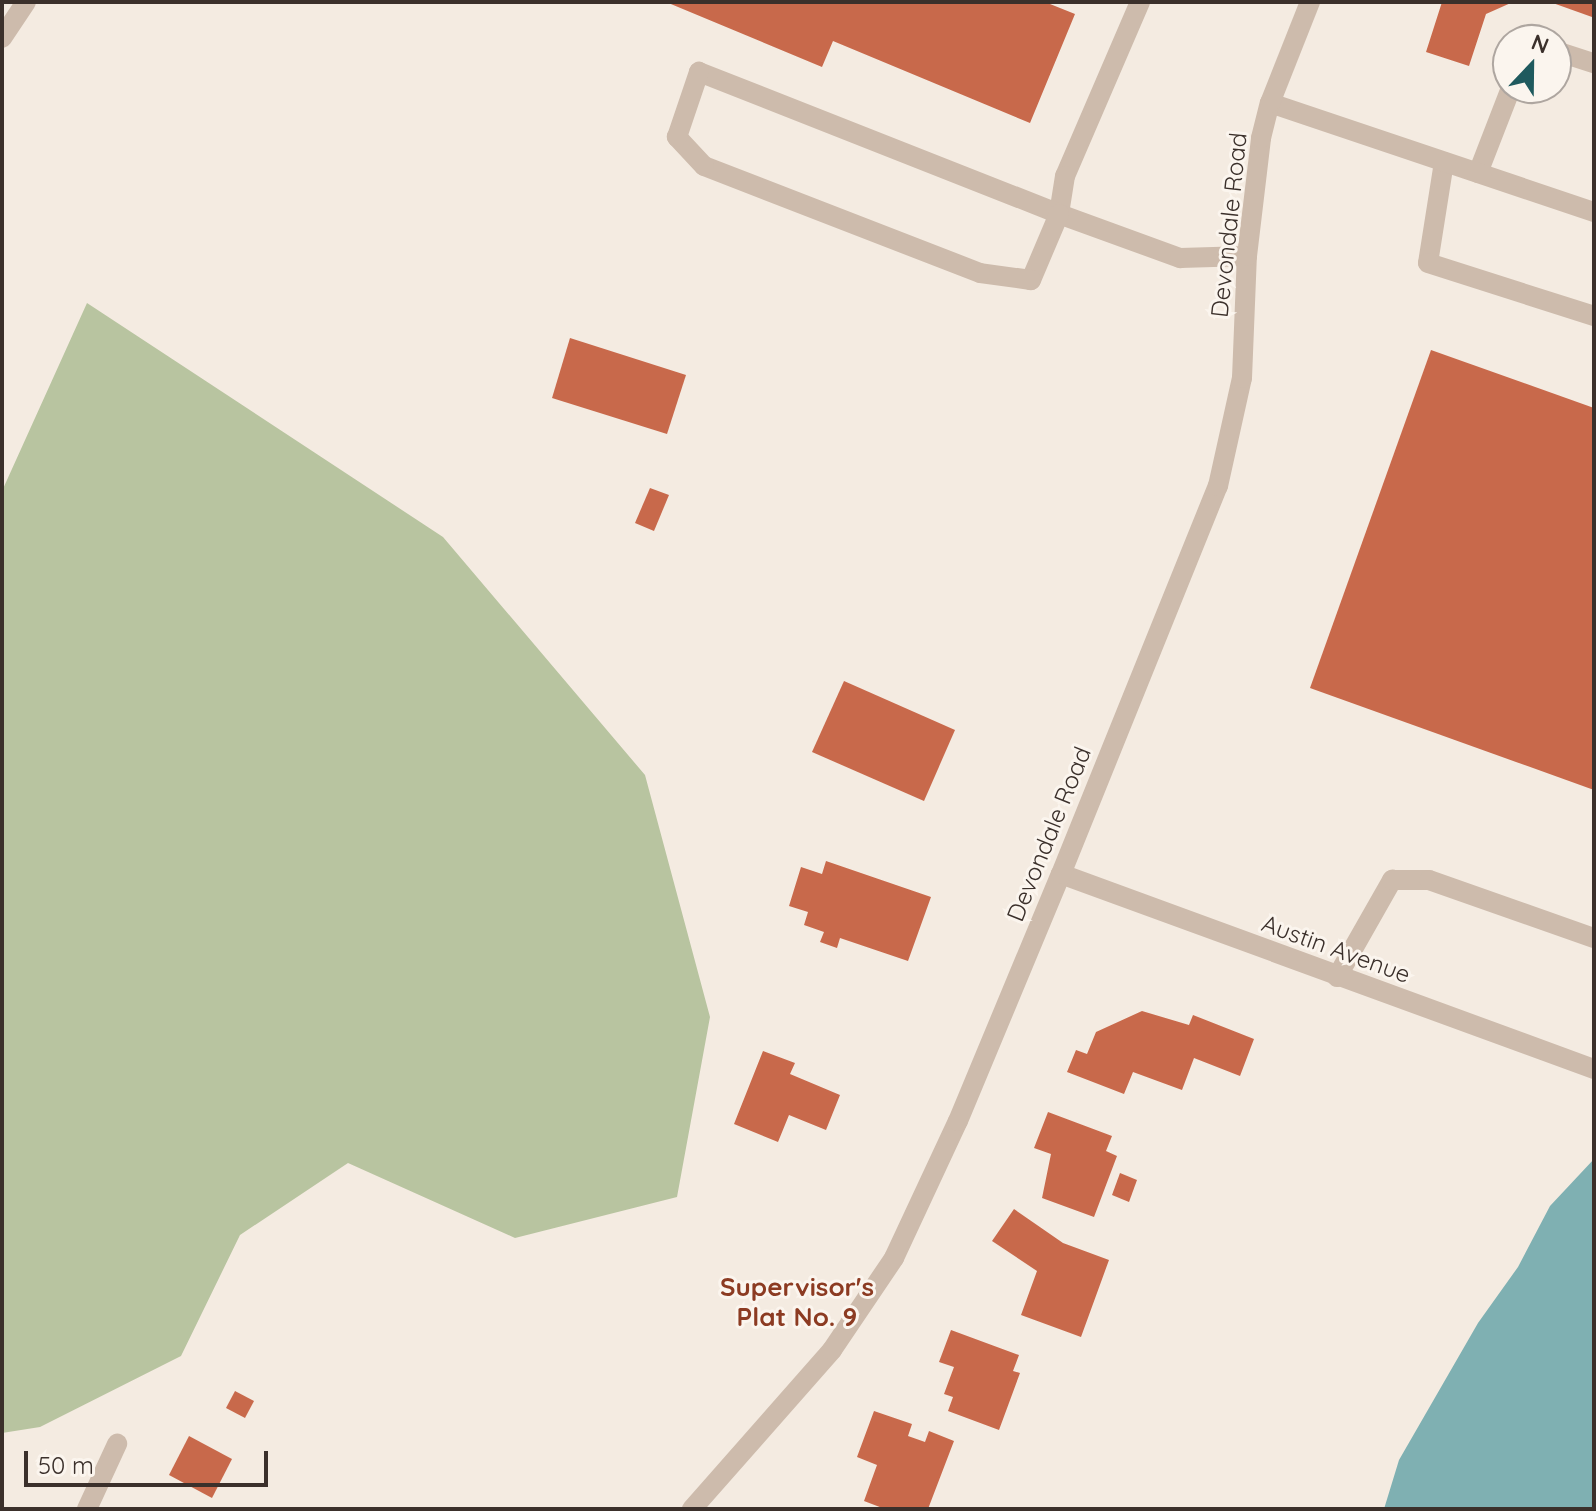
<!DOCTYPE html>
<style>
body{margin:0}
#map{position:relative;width:1596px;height:1511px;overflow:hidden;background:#f4ebe1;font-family:Quicksand,sans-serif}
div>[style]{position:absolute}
.green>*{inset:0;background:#b8c4a0}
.water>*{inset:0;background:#7fb0b2}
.building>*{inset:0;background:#c8694b}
.service>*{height:20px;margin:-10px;padding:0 10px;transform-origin:10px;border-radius:10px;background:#cdbbac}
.minor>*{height:20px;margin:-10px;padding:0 10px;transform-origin:10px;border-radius:10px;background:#cdbbac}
span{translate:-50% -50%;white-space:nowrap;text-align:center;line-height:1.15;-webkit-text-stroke:6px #fbf5ee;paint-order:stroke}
.street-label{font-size:24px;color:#3b302b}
.neighbourhood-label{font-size:26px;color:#8c3b22;font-weight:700}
.frame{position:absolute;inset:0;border:4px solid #3b302b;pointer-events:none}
.north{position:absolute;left:1492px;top:24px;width:80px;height:80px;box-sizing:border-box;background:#fbf5ee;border:2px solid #aea6a0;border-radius:50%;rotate:22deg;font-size:22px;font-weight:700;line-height:32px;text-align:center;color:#3b302b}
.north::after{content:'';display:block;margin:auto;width:28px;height:36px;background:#1f5a5e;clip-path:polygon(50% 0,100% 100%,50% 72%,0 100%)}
.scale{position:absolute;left:24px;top:1451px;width:244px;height:36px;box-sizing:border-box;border:4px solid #3b302b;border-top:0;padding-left:10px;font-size:24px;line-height:28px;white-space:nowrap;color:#3b302b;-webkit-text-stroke:6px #fbf5ee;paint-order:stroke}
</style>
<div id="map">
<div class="green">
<div style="clip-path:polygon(87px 303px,443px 537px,645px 775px,710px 1017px,677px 1197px,515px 1238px,348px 1163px,240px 1235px,181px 1356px,40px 1427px,2px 1433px,2px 491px)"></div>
</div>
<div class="water">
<div style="clip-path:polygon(1594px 1159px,1594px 1509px,1384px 1509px,1399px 1460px,1478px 1323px,1518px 1267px,1550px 1206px)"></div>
</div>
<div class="building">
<div style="clip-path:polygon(666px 2px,1045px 2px,1075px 14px,1030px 123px,833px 41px,822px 67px)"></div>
<div style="clip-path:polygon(1442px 2px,1513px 2px,1486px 14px,1469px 66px,1426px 52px)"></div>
<div style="clip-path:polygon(1550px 2px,1594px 2px,1594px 11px,1592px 17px)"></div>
<div style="clip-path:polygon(570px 338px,686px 375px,667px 434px,552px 398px)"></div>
<div style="clip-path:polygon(1431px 350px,1594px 408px,1594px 790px,1310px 688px)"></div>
<div style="clip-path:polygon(650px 488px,669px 495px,654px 531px,635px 523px)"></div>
<div style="clip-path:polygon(844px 681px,955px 730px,924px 801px,812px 752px)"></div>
<div style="clip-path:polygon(826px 861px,931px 897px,908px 961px,840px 938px,837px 948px,820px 942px,824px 932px,804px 925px,808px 912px,789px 906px,801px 867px,822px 874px)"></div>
<div style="clip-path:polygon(1142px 1011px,1189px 1025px,1193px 1015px,1254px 1039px,1240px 1076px,1194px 1058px,1182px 1090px,1133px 1072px,1124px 1094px,1067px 1072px,1076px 1050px,1087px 1054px,1096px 1032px)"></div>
<div style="clip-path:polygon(763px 1051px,795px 1063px,790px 1074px,840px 1095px,826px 1130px,789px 1115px,778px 1142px,734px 1124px)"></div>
<div style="clip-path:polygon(1048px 1112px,1112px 1136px,1106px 1151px,1117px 1156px,1094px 1217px,1042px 1198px,1051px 1154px,1034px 1148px)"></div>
<div style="clip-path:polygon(1120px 1173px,1137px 1180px,1129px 1202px,1112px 1195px)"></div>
<div style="clip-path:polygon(1014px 1209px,1063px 1243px,1109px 1260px,1081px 1337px,1021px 1315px,1037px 1271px,992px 1241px)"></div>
<div style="clip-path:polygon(951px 1330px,1019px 1355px,1013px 1371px,1020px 1373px,999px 1430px,948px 1411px,953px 1397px,944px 1394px,954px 1367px,939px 1362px)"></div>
<div style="clip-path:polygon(235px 1391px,254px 1401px,245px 1418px,226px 1408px)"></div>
<div style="clip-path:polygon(874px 1411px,912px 1424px,908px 1436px,925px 1442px,929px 1431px,954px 1441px,928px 1509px,885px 1509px,864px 1501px,877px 1465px,857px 1457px)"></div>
<div style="clip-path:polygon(189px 1436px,232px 1459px,212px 1498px,169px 1475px)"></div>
</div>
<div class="service">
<div style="left:1140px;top:2px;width:189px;rotate:113.3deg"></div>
<div style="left:1065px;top:176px;width:38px;rotate:99deg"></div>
<div style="left:1059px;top:214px;width:129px;rotate:20deg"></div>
<div style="left:1180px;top:258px;width:67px;rotate:-1.7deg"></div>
<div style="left:1556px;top:51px;width:40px;rotate:18deg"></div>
<div style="left:699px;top:72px;width:387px;rotate:21.5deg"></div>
<div style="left:1059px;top:214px;width:72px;rotate:113deg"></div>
<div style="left:1031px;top:280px;width:51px;rotate:-172.2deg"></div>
<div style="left:980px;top:273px;width:296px;rotate:-158.8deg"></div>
<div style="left:704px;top:166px;width:40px;rotate:-133deg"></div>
<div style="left:677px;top:137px;width:69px;rotate:-71.3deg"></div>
<div style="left:1444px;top:162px;width:102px;rotate:99deg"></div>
<div style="left:1428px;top:263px;width:174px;rotate:17.7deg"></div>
<div style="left:1478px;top:173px;width:91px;rotate:-68.8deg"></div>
<div style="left:1337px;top:977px;width:112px;rotate:-60.4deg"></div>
<div style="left:1392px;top:880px;width:37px"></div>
<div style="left:1429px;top:880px;width:175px;rotate:19.4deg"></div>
<div style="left:87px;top:1509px;width:72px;rotate:-65.2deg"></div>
</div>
<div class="minor">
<div style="left:2px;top:38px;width:43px;rotate:-56.3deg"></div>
<div style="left:1270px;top:103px;width:342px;rotate:18.6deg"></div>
<div style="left:1061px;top:874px;width:568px;rotate:20.1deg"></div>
<div style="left:692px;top:1509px;width:212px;rotate:-48.6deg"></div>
<div style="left:832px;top:1350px;width:111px;rotate:-56deg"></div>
<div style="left:894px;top:1258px;width:151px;rotate:-65deg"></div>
<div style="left:958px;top:1121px;width:268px;rotate:-67.4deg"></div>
<div style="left:1061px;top:874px;width:419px;rotate:-68deg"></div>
<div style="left:1218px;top:486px;width:111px;rotate:-77.5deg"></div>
<div style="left:1242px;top:378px;width:122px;rotate:-87.7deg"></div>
<div style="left:1247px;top:256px;width:119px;rotate:-83.2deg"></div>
<div style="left:1261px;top:138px;width:36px;rotate:-76deg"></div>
<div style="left:1270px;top:103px;width:109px;rotate:-68.4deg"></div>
</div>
<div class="street-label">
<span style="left:1229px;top:225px;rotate:-84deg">Devondale Road</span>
<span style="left:1049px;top:834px;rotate:-68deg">Devondale Road</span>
<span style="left:1336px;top:949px;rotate:20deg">Austin Avenue</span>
</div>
<div class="neighbourhood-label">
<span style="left:797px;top:1302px">Supervisor's<br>Plat No. 9</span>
</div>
<div class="frame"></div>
<div class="north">N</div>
<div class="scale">50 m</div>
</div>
